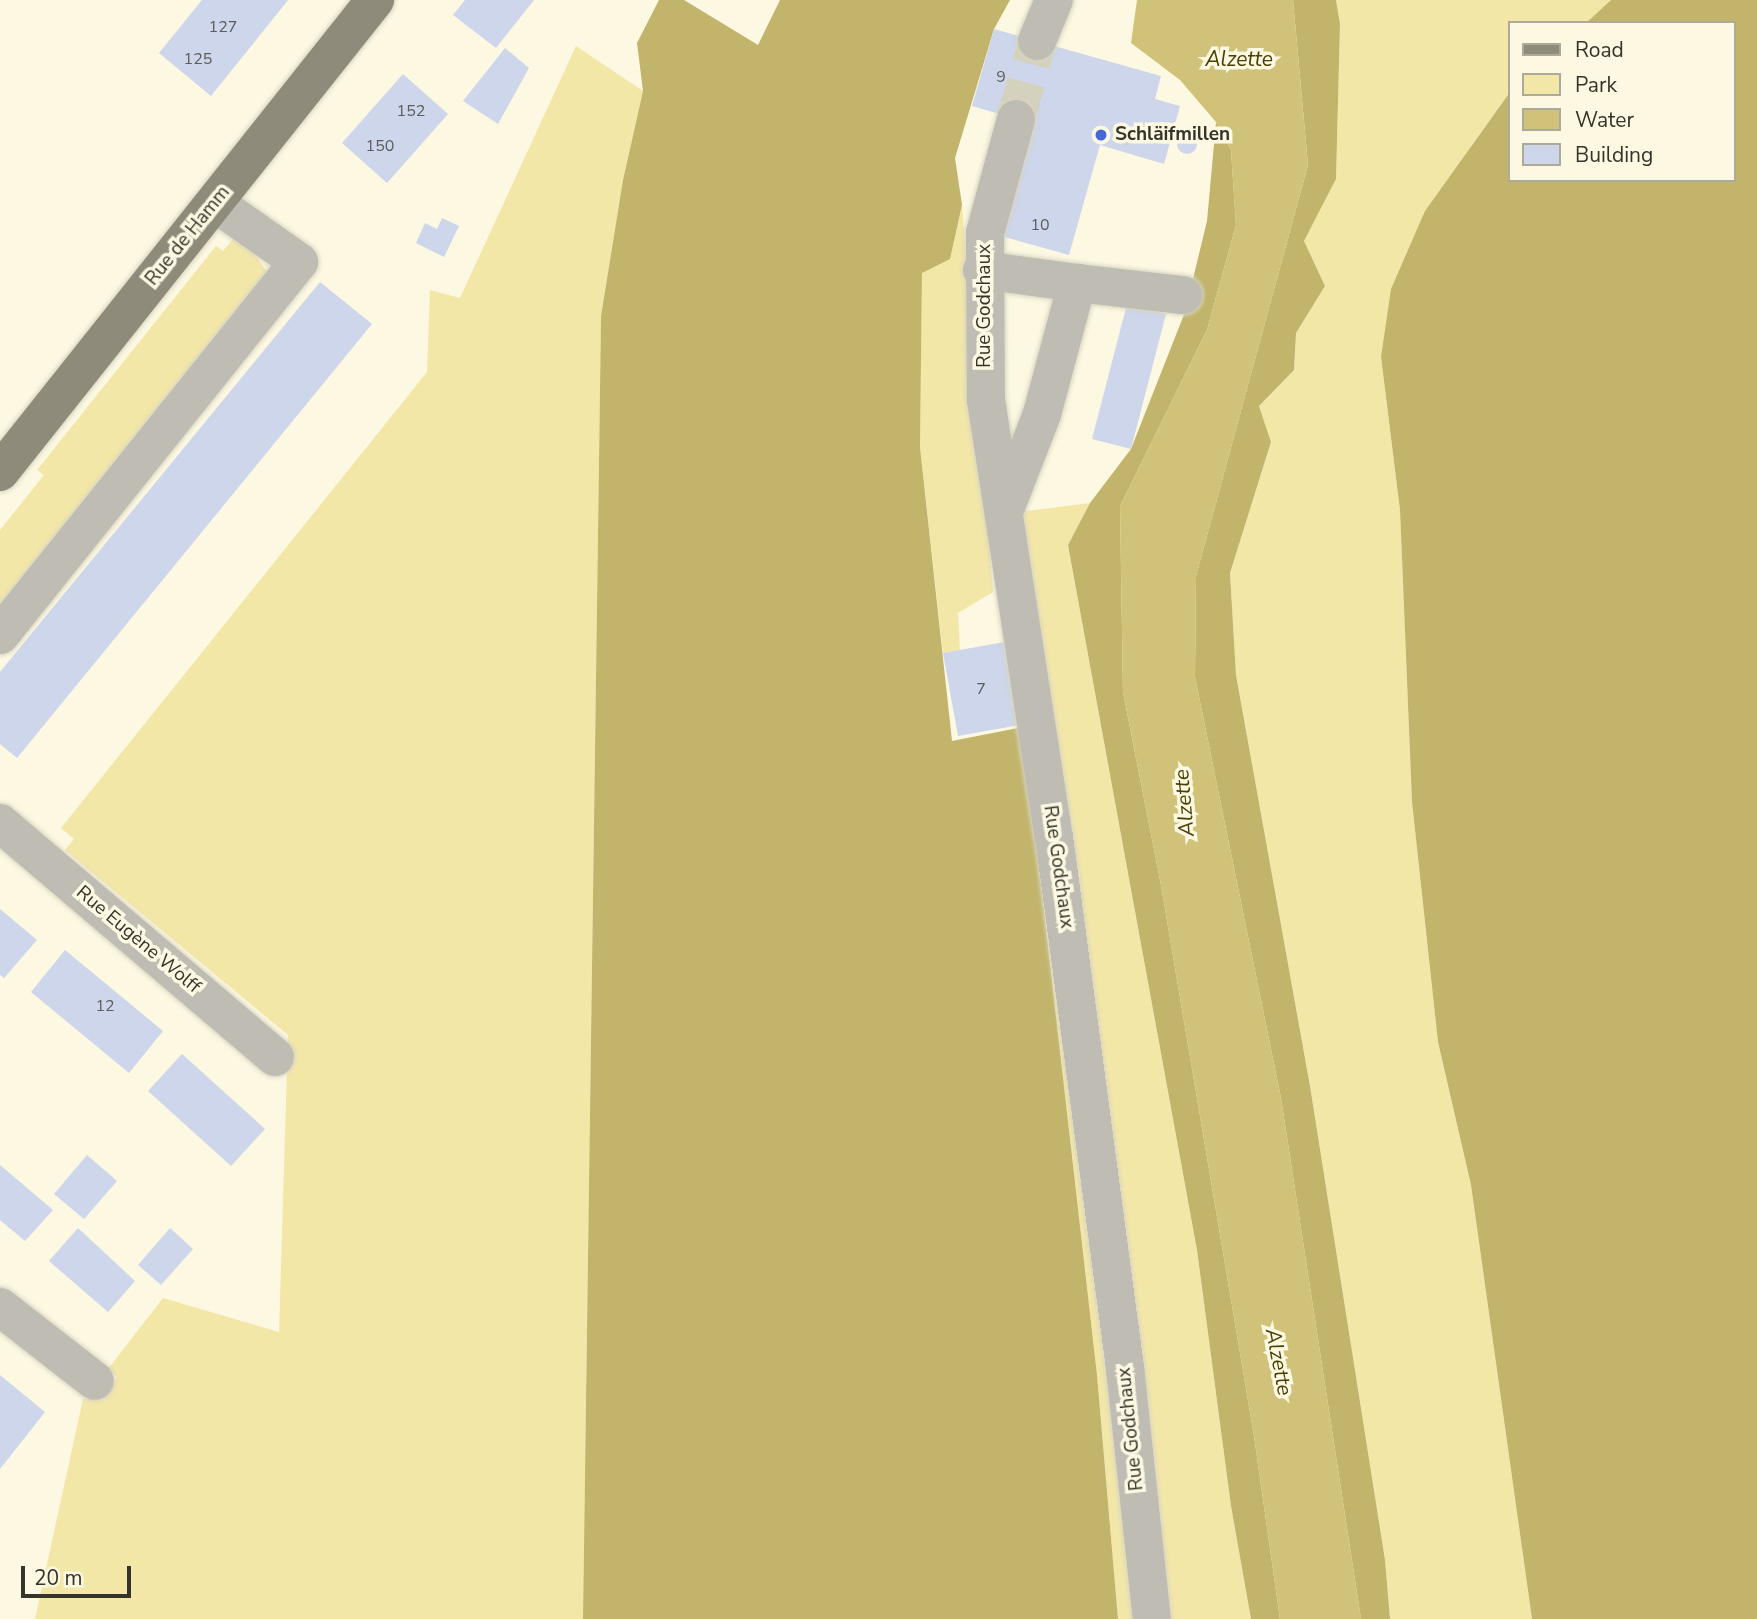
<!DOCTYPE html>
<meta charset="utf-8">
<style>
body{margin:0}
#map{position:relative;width:1757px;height:1619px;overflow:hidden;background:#fcf8e2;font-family:"Nunito Sans",sans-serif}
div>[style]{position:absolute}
.green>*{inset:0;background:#f3e7a8}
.forest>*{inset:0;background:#c2b46b}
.water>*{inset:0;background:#d0c279}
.building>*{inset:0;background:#cdd6ea}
.round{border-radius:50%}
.minor-tunnel>*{height:38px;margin-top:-19px;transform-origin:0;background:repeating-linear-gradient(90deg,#d4d1bd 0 38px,transparent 0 57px)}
.roads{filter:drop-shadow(0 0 2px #d8d5c1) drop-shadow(0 0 2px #d8d5c1)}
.minor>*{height:38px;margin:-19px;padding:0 19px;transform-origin:19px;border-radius:19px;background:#bebcb3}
.major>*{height:38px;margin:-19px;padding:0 19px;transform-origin:19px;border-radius:19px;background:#8e8b7a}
.dots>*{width:19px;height:19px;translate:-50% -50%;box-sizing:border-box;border:4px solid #fcf8e2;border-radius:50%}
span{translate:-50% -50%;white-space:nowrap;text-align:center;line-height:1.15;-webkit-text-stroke:7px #fcf8e2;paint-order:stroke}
.number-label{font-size:16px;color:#5b5c5b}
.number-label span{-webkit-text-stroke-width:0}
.poi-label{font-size:19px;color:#35342b;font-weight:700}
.left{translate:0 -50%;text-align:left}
.street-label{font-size:19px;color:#35342b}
.water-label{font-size:21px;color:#4a3f02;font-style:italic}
.legend{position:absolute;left:1508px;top:21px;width:228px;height:161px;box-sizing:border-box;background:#fcf8e2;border:2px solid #acaa99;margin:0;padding:9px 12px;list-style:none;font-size:21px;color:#35342b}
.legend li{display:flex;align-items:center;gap:14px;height:35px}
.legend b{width:35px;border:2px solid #acaa99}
.scale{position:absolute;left:21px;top:1566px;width:110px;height:32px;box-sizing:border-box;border:4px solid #35342b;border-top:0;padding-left:9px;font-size:21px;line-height:24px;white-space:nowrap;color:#35342b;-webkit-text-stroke:5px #fcf8e2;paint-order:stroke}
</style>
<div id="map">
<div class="green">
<div style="clip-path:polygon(1336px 0,1611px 0,1586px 23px,1510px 23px,1510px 92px,1471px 146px,1381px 357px,1400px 510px,1412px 802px,1438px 1042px,1471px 1185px,1532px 1619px,1390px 1619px,1385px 1560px,1310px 1086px,1236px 675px,1230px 573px,1271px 442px,1259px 406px,1294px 370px,1296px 333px,1325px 286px,1304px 241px,1336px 179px,1340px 24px)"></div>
<div style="clip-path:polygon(576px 46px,643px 91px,623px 180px,601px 316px,583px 1619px,35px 1619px,83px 1399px,101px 1399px,117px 1377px,108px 1369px,163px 1298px,279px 1332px,288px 1035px,65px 850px,74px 839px,61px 828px,427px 372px,430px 290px,460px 298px)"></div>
<div style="clip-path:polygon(962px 205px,993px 592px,958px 613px,960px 650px,943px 653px,920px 447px,922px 272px,950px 258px)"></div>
<div style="clip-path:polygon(239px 232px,267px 272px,0 605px,0 530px,44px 475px,37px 470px,216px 246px,223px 251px)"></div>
<div style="clip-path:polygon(1090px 503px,1068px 545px,1197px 1250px,1231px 1506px,1251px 1619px,1118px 1619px,1097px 1375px,1023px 727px,1003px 514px)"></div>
</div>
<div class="forest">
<div style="clip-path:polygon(659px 0,684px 0,758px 45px,780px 0,1010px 0,994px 29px,955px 158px,962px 205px,950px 259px,922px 273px,920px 447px,952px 741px,1023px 727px,1097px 1375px,1118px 1619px,583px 1619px,601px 316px,623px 180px,643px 91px,637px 43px)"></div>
<div style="clip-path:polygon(1293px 0,1336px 0,1340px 24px,1336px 179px,1304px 241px,1325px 286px,1296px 333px,1294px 370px,1259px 406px,1271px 442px,1230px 573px,1236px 675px,1310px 1086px,1385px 1560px,1390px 1619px,1361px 1619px,1281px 1098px,1195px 677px,1196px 576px,1308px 165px)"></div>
<div style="clip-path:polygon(1611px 0,1757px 0,1757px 1619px,1532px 1619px,1471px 1185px,1438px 1042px,1412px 802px,1400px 510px,1381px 357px,1391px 289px,1425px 211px,1510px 92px,1510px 180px,1734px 180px,1734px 23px,1586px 23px)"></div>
<div style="clip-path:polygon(1216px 122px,1231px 150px,1236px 225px,1207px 330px,1120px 506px,1123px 692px,1161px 885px,1254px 1436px,1280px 1619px,1251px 1619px,1231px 1506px,1197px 1250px,1068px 545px,1090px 503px,1131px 449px,1185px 312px,1207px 221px)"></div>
</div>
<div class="water">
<div style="clip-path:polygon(1137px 0,1293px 0,1308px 165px,1196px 576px,1195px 677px,1281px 1098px,1361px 1619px,1280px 1619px,1254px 1436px,1161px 885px,1123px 692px,1120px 506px,1207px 330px,1236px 225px,1231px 150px,1216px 122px,1180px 80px,1131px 43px)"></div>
</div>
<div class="building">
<div style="clip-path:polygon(202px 0,288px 0,211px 96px,159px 53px)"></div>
<div style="clip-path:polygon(465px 0,534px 0,496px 48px,453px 15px)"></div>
<div style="clip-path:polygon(994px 29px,1161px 76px,1155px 99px,1180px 106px,1164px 164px,1100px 145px,1069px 255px,1001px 236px,1033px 124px,972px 106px)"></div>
<div style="clip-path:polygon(505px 48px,529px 68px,498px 124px,463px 101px)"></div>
<div style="clip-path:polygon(403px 74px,448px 114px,387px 183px,342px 143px)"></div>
<div class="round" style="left:1177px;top:134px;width:20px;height:20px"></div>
<div style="clip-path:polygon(442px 218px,459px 226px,444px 257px,416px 243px,425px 223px,437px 229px)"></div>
<div style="clip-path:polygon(320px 282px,372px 324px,17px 758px,0 744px,0 672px)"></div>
<div style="clip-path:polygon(1127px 304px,1166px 314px,1131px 449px,1092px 439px)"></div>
<div style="clip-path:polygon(1004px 642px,1019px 725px,958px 736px,943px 653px)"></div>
<div style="clip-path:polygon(0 909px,37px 940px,4px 978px,0 975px)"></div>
<div style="clip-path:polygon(65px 950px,163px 1031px,129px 1073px,31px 992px)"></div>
<div style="clip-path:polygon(182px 1054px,265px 1129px,231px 1166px,148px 1091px)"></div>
<div style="clip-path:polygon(87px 1155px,117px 1181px,84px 1219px,54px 1194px)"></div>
<div style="clip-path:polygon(0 1165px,53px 1210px,25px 1241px,0 1220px)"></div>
<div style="clip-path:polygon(78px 1228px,135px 1281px,108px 1312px,49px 1261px)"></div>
<div style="clip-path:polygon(170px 1228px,193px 1249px,161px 1285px,138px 1265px)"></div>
<div style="clip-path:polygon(0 1375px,45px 1412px,0 1469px)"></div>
</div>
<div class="minor-tunnel">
<div style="left:1016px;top:119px;width:81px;rotate:-74.9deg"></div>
</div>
<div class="roads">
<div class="minor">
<div style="left:1037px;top:41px;width:44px;rotate:-67.5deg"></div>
<div style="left:1016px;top:119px;width:118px;rotate:105.2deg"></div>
<div style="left:985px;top:233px;width:167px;rotate:89.7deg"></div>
<div style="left:986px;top:400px;width:442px;rotate:81.2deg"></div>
<div style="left:1054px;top:837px;width:536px;rotate:82.38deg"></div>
<div style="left:1125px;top:1368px;width:252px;rotate:83.9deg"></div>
<div style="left:982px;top:270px;width:96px;rotate:7.8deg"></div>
<div style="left:1004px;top:512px;width:105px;rotate:-68.8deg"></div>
<div style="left:1042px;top:414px;width:136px;rotate:-75deg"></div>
<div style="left:1077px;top:283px;width:107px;rotate:6.5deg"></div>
<div style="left:0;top:635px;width:478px;rotate:-51.3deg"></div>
<div style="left:299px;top:262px;width:103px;rotate:-144.9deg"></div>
<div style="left:0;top:823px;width:361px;rotate:40.4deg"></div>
<div style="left:0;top:1307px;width:120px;rotate:37.9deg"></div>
</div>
<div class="major">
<div style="left:0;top:472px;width:603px;rotate:-51.53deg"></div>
</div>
</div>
<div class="dots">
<div style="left:1101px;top:135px;background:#4468da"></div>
</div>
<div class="number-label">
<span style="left:223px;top:27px">127</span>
<span style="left:198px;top:59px">125</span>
<span style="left:1001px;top:77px">9</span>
<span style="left:411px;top:111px">152</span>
<span style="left:380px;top:146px">150</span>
<span style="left:1040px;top:225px">10</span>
<span style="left:981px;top:689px">7</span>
<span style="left:105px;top:1006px">12</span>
</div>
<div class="poi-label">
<span class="left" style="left:1115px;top:135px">Schläifmillen</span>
</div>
<div class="street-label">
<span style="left:188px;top:236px;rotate:-51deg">Rue de Hamm</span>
<span style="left:985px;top:306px;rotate:-90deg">Rue Godchaux</span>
<span style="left:1058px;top:867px;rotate:82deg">Rue Godchaux</span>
<span style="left:138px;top:940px;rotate:40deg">Rue Eugène Wolff</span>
<span style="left:1131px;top:1429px;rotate:-96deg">Rue Godchaux</span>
</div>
<div class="water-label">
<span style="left:1239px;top:59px">Alzette</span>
<span style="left:1184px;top:803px;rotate:-95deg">Alzette</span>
<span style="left:1279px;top:1362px;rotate:79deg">Alzette</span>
</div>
<ul class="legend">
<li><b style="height:9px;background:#8e8b7a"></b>Road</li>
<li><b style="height:19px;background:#f3e7a8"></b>Park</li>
<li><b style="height:19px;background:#d0c279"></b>Water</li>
<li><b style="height:19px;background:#cdd6ea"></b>Building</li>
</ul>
<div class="scale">20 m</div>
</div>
